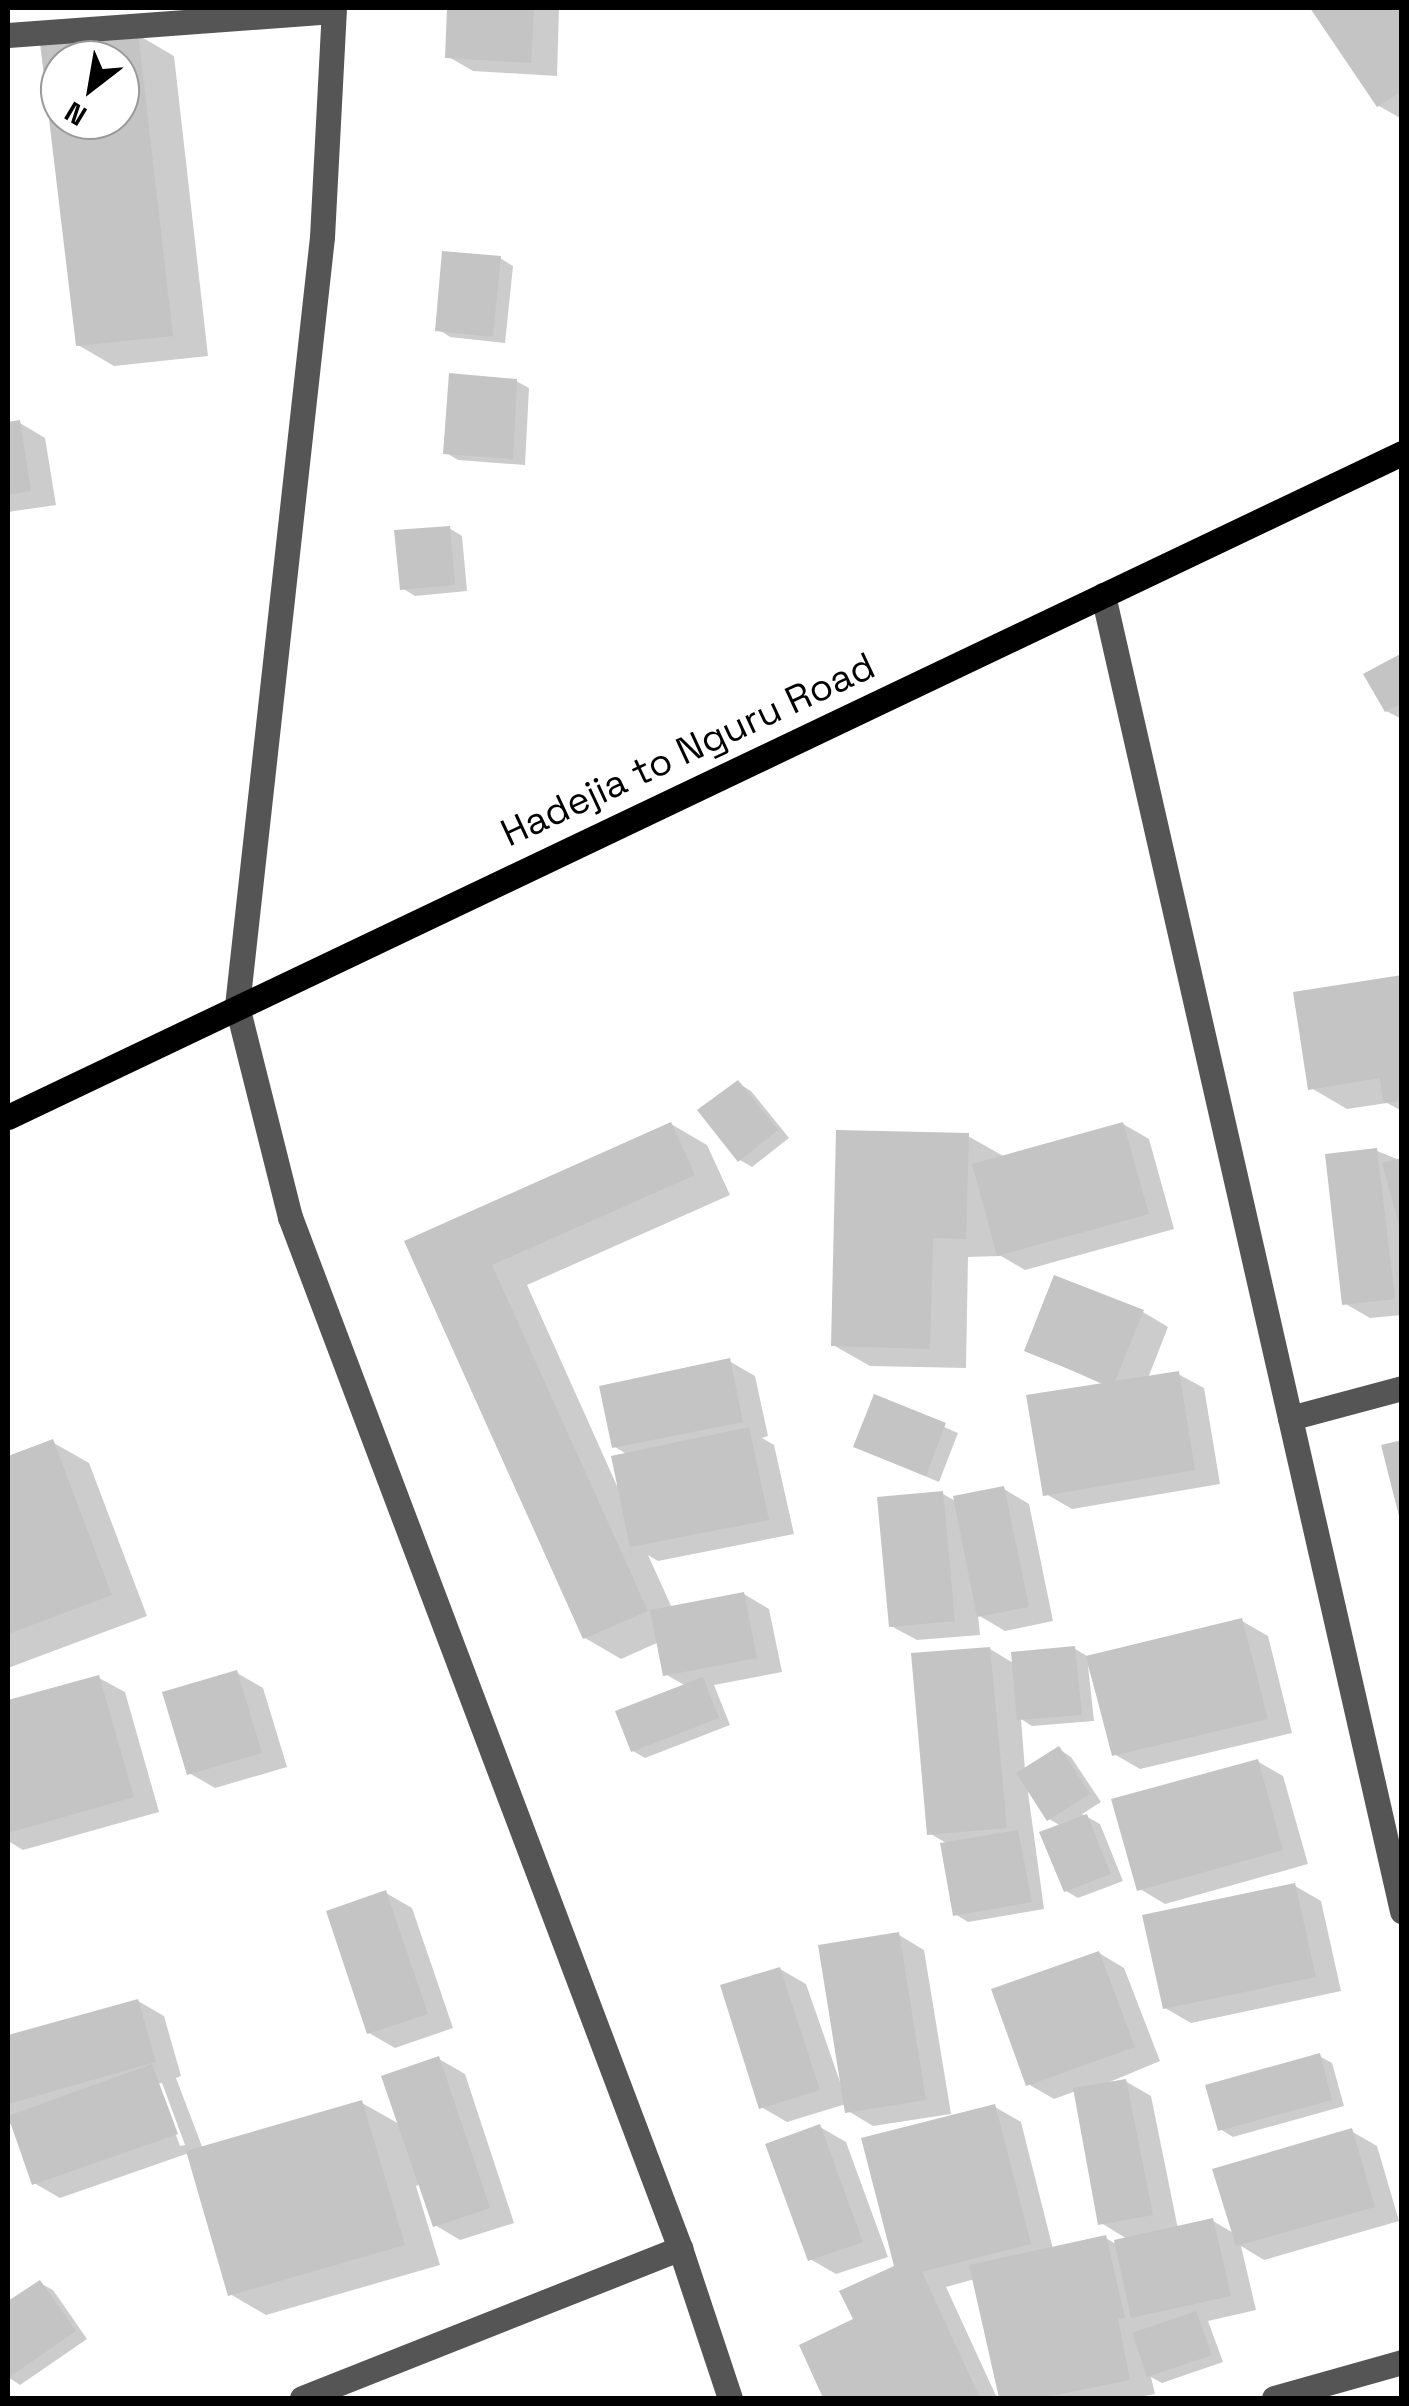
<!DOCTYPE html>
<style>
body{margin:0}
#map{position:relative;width:1409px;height:2406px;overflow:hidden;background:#fff;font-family:"Space Grotesk",sans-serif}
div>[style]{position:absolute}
.shadow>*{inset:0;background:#0003}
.building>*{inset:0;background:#c4c4c4}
.minor>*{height:25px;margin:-12.5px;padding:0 12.5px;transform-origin:12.5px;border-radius:12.5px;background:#555}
.major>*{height:25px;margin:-12.5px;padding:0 12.5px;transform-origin:12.5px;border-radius:12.5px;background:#000}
span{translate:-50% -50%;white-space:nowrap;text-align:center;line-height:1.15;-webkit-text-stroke:8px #fff;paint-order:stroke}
.street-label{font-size:38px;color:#000}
.frame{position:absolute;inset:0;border:10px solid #000;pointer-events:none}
.north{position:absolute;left:40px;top:40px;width:100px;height:100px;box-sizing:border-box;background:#fff;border:2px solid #999;border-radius:50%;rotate:211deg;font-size:28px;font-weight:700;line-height:40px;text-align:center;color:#000}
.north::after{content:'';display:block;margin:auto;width:35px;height:45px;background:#000;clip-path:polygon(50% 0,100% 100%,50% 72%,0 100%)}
</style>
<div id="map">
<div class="shadow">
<div style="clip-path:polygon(450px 8px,559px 8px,557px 76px,473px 71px,447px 56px)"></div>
<div style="clip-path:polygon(1313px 8px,1402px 8px,1402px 119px,1379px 106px)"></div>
<div style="clip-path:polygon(evenodd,138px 35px,174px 56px,208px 356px,114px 366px,78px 345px,43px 45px,138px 35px,60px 60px,120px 60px,120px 120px,60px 120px,60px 60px)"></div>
<div style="clip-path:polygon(500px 258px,513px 266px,505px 343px,450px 337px,438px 329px)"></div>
<div style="clip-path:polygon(516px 381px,529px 388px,525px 465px,458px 460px,445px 452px)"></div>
<div style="clip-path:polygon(20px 423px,45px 438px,56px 505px,8px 512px,8px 425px)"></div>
<div style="clip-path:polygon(449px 528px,462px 536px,467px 591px,415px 596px,402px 588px)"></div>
<div style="clip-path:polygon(1402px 656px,1402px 719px,1386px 711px)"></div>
<div style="clip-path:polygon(1402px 977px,1402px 1111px,1387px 1103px,1347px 1109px,1311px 1088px)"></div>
<div style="clip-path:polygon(738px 1083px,751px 1091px,789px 1138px,752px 1167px,740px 1160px)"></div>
<div style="clip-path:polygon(671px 1124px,707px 1145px,730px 1195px,527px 1285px,617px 1486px,628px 1455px,615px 1447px,729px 1361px,755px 1376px,768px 1436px,762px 1438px,774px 1445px,794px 1534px,658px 1561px,648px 1555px,672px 1608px,744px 1594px,769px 1609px,782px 1672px,714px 1685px,730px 1725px,645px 1758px,633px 1751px,686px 1686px,665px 1674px,659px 1642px,621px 1659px,585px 1638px,407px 1243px)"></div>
<div style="clip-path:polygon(1123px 1124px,1149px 1139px,1174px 1229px,1025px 1270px,1001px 1256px,968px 1257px,966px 1368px,870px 1366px,833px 1345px,968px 1136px,1005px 1157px)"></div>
<div style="clip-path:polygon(1377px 1151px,1402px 1161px,1402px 1315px,1370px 1318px,1344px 1303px)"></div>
<div style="clip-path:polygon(1143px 1312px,1168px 1327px,1148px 1378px,1178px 1374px,1204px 1388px,1220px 1484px,1072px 1509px,1046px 1494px,1104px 1385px,1027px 1350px)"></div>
<div style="clip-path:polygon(875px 1397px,958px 1433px,939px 1482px,869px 1453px)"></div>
<div style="clip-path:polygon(52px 1442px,89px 1463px,147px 1616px,8px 1668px,8px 1459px)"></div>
<div style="clip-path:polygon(1004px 1489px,1029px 1504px,1053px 1621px,1005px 1631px,978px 1615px,980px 1635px,917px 1640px,891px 1626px,943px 1494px,957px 1502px)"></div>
<div style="clip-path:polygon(1242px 1621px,1268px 1636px,1292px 1733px,1140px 1769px,1114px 1754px,1088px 1666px,1094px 1721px,1032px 1726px,1021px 1719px,1025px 1770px,1059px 1749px,1071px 1757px,1101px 1802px,1082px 1814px,1100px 1824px,1123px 1881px,1078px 1898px,1066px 1891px,1061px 1826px,1049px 1819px,1027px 1785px,1044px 1909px,968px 1922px,955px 1914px,948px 1844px,929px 1833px,990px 1649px,1015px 1664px,1075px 1649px,1087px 1656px)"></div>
<div style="clip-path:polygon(237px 1673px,263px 1688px,287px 1767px,215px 1788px,189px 1773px)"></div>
<div style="clip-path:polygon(99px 1678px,125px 1692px,159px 1812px,23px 1850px,8px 1841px,8px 1703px)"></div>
<div style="clip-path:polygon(1257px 1761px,1283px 1776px,1308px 1864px,1165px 1904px,1140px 1889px)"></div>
<div style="clip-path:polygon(1295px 1886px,1321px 1901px,1341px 1991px,1191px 2023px,1165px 2008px)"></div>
<div style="clip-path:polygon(386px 1893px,412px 1908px,453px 2028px,395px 2048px,369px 2033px)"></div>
<div style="clip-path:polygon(899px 1935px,924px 1950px,951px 2114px,873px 2126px,848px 2111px,846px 2104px,787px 2122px,761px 2107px,780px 1969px,806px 1984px,846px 2099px)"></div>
<div style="clip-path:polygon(1099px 1953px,1124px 1968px,1160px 2061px,1100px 2086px,1125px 2081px,1151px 2096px,1178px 2229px,1213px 2221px,1235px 2234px,1351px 2131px,1377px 2146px,1399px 2221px,1264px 2260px,1241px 2246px,1256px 2310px,1208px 2321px,1223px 2362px,1162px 2383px,1151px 2377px,1155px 2394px,1133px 2398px,1001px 2398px,975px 2279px,946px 2287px,997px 2398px,826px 2398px,802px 2346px,857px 2321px,897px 2267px,995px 2107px,1021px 2122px,1053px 2249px,1106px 2238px,1114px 2243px,1129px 2240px,1101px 2223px,1076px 2091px,1054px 2099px,1028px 2084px)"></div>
<div style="clip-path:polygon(evenodd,138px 2001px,164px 2016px,181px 2076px,176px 2078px,203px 2149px,362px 2103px,401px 2125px,439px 2059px,465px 2074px,514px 2223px,460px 2240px,435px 2225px,421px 2184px,416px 2186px,440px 2265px,266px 2315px,230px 2294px,189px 2153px,60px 2198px,34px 2183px,13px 2124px,8px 2125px,8px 2038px,138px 2001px,157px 2083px,162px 2083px,185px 2145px,180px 2146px,157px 2083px)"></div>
<div style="clip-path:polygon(1319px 2056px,1332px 2063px,1344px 2106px,1233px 2137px,1220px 2129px)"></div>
<div style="clip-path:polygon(820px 2127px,846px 2142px,888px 2257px,836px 2274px,810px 2259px)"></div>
<div style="clip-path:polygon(40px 2283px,53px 2290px,87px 2339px,20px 2385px,8px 2377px,8px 2304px)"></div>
</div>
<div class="building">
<div style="clip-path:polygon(447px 8px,534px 8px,531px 63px,445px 58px)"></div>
<div style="clip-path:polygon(1310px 8px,1402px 8px,1402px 91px,1377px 107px)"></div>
<div style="clip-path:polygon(evenodd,138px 32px,173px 336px,76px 346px,40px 43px,138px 32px,60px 60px,120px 60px,120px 120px,60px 120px,60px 60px)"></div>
<div style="clip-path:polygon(442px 251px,501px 256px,493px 337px,435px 331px)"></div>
<div style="clip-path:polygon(449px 373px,517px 379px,513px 459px,443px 454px)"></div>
<div style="clip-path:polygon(20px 420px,31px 491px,8px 495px,8px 422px)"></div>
<div style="clip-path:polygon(450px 526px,455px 585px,400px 590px,394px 530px)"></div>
<div style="clip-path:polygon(1402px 653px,1402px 703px,1385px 712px,1363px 674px)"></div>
<div style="clip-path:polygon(1402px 975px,1402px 1101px,1383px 1103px,1380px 1078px,1308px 1090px,1293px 992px)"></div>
<div style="clip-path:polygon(738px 1080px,778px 1130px,738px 1162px,697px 1110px)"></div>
<div style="clip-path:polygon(671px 1122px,695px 1175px,492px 1265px,648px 1611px,583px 1639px,404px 1241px)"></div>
<div style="clip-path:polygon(1123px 1122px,1149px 1214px,997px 1256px,972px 1164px)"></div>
<div style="clip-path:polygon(836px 1130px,969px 1133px,966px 1239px,933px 1238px,930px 1349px,831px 1346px)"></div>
<div style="clip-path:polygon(1377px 1148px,1395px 1299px,1342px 1305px,1325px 1154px)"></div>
<div style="clip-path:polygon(1402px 1158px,1402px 1229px,1400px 1229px,1382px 1163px)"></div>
<div style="clip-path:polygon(1054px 1275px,1144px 1310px,1115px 1381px,1179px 1371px,1195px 1470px,1043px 1496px,1026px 1395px,1103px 1383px,1024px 1351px)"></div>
<div style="clip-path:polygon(730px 1358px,743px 1422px,612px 1448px,599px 1386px)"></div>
<div style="clip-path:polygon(874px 1394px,946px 1423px,926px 1476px,853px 1447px)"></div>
<div style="clip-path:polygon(749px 1427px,769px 1520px,630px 1547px,611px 1456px)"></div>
<div style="clip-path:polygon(53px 1439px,112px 1595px,8px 1634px,8px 1456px)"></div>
<div style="clip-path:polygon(1402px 1440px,1402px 1519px,1400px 1520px,1381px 1445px)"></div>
<div style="clip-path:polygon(1004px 1486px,1029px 1607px,977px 1617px,953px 1496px)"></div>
<div style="clip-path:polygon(943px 1491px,955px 1621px,889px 1627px,877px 1497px)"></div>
<div style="clip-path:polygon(744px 1592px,757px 1658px,663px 1676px,650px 1610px)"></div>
<div style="clip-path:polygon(1242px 1618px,1268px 1719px,1112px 1756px,1086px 1656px)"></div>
<div style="clip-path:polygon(1075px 1646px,1082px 1715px,1017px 1720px,1011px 1652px)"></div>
<div style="clip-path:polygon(990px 1647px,1007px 1828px,927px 1835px,911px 1653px)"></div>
<div style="clip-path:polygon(237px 1670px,262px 1753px,187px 1775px,162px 1692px)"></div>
<div style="clip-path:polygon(99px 1675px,134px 1797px,8px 1833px,8px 1700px)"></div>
<div style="clip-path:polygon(703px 1677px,719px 1718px,631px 1752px,615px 1711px)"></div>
<div style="clip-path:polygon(1059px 1746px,1090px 1794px,1047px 1821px,1016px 1773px)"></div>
<div style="clip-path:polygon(1258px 1759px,1283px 1850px,1137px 1891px,1111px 1799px)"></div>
<div style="clip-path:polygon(1087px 1814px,1111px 1874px,1064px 1892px,1039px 1832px)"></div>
<div style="clip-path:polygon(1018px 1830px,1032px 1902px,953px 1916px,940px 1843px)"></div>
<div style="clip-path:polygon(1295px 1883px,1316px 1977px,1163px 2009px,1142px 1915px)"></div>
<div style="clip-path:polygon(386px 1890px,428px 2014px,367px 2034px,326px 1911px)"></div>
<div style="clip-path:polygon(899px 1932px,926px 2100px,845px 2113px,818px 1945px)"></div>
<div style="clip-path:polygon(1099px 1951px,1135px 2047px,1026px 2086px,991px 1989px)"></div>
<div style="clip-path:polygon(780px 1967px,820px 2090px,759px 2109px,720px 1985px)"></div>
<div style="clip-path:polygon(138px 1999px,156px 2062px,8px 2104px,8px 2035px)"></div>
<div style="clip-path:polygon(1320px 2053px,1332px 2100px,1218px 2131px,1205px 2085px)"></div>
<div style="clip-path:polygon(439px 2056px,490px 2208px,433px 2227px,381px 2076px)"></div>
<div style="clip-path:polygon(152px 2064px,178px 2134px,32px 2185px,8px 2116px)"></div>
<div style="clip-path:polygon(1126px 2079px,1153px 2215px,1098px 2225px,1073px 2088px)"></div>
<div style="clip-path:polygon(362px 2100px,405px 2245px,228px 2296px,186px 2151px)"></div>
<div style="clip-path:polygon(995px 2104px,1031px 2244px,922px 2272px,980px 2398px,823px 2398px,799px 2345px,853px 2319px,839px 2291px,894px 2266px,861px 2138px)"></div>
<div style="clip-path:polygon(820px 2124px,863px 2242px,808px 2261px,765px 2144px)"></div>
<div style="clip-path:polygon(1352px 2128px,1375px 2207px,1236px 2246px,1212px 2169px)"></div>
<div style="clip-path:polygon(1213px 2218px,1231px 2296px,1131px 2318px,1114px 2240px)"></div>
<div style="clip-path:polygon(1106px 2235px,1125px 2318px,1118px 2319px,1130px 2380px,1040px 2398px,999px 2398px,969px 2265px)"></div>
<div style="clip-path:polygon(40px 2280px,76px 2331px,8px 2378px,8px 2301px)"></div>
<div style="clip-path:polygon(1196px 2311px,1212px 2355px,1147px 2377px,1132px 2333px)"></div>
</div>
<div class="minor">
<div style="left:334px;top:8px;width:229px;rotate:93deg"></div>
<div style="left:322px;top:237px;width:774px;rotate:96.31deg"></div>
<div style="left:237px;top:1006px;width:218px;rotate:75.9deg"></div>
<div style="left:290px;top:1217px;width:1102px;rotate:69.28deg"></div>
<div style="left:680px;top:2248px;width:158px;rotate:71.6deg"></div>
<div style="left:8px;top:35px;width:326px;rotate:-4.2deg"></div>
<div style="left:1103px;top:595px;width:1350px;rotate:77.2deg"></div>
<div style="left:1290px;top:1418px;width:116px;rotate:-15deg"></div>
<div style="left:302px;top:2398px;width:407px;rotate:-21.6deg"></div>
<div style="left:1274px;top:2398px;width:133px;rotate:-15.7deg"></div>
</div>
<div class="major">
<div style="left:8px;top:1117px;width:1544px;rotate:-25.47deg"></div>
</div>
<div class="street-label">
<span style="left:688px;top:750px;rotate:-25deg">Hadejia to Nguru Road</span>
</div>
<div class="frame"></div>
<div class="north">N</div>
</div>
